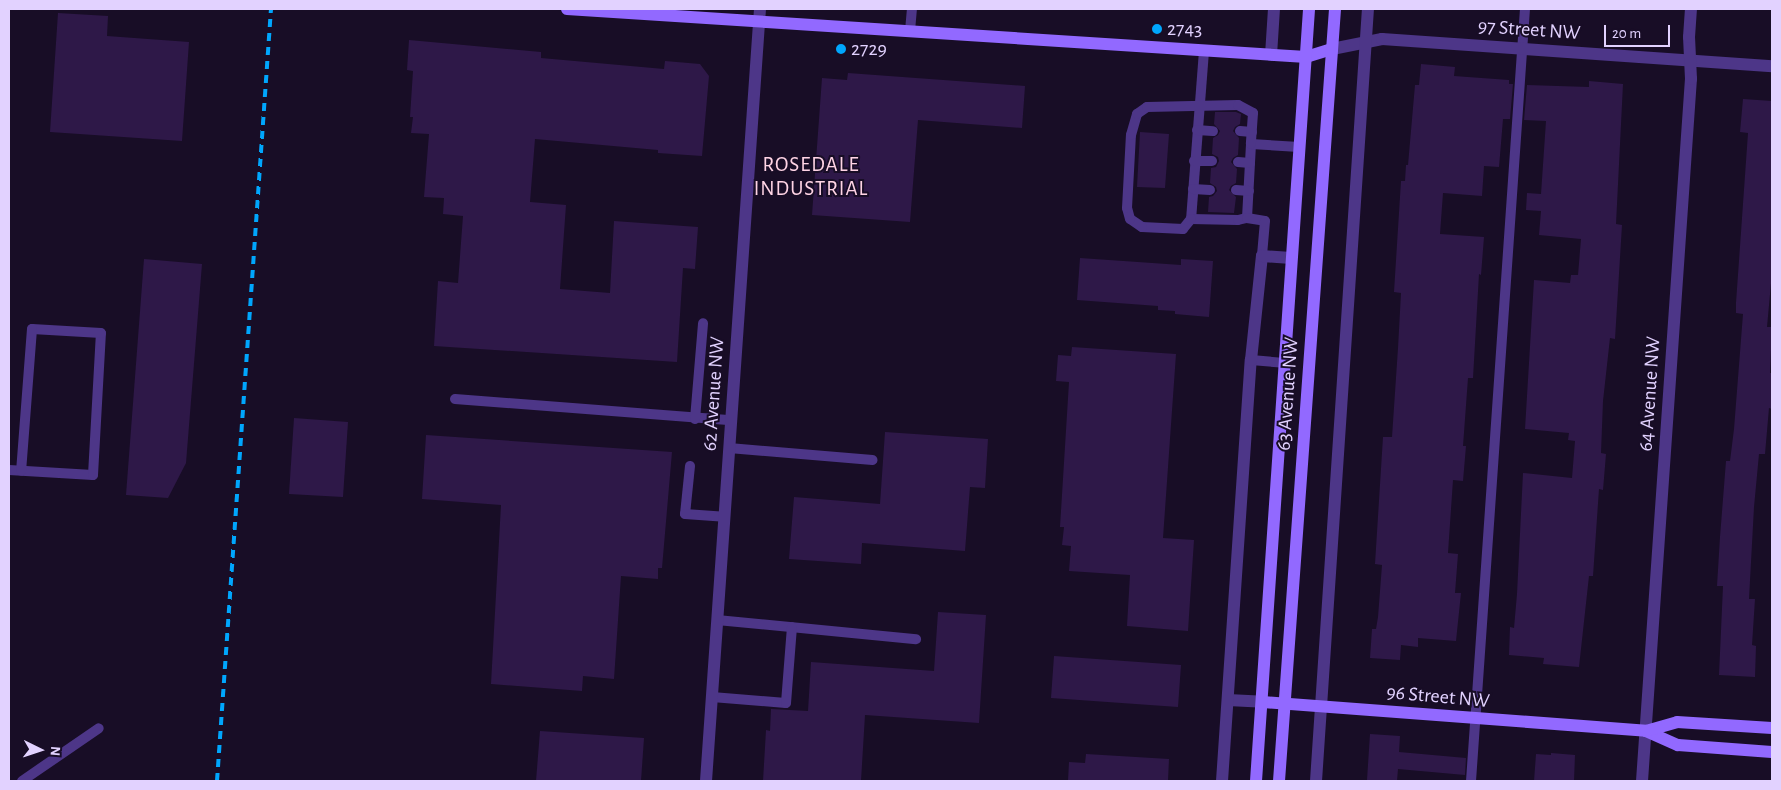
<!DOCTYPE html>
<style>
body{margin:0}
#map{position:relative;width:1781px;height:790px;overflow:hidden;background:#180d26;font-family:"Alegreya Sans",sans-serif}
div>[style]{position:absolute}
.building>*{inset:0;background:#2e1848}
.lane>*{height:10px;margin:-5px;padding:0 5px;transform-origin:5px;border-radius:5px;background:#4d3688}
.street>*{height:12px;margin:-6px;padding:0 6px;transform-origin:6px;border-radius:6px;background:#4d3688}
.secondary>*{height:12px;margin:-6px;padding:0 6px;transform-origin:6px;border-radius:6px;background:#9269ff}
.rail>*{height:4px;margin-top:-2px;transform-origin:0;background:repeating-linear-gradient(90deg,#00a6fd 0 8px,transparent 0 14px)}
.dots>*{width:14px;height:14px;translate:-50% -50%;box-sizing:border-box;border:2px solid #180d26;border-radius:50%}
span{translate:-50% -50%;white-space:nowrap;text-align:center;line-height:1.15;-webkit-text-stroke:4px #180d26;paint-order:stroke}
.poi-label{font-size:20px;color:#e2d2ff}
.left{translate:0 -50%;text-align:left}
.street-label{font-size:20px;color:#e2d2ff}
.neighbourhood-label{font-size:21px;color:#ffd4e5;letter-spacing:1px}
.frame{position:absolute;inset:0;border:10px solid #e2d2ff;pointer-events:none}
.north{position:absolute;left:15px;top:725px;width:50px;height:50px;-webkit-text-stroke:4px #180d26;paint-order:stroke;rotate:94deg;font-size:14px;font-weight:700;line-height:20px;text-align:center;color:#e2d2ff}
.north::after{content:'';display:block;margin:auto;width:18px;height:22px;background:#e2d2ff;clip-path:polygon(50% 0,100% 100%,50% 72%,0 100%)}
.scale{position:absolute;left:1604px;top:25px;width:66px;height:22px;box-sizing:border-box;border:2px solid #e2d2ff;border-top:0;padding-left:6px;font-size:15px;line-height:18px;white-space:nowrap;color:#e2d2ff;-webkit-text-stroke:4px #180d26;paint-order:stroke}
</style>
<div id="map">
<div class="building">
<div style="clip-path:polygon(58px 13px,108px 16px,107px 36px,189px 42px,182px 141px,50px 132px)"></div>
<div style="clip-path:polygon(409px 40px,541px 52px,541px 58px,664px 69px,665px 61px,700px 64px,709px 76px,702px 156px,658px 153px,658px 150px,535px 139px,530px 202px,566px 205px,560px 289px,610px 293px,614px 221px,698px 227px,695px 269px,683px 268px,677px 362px,434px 346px,438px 281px,458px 283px,463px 216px,443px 214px,444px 198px,424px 197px,429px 134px,411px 133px,413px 117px,410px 117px,413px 71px,407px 70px)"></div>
<div style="clip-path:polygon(1421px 64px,1455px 67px,1454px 76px,1509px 80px,1509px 84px,1513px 84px,1510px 119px,1503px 119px,1499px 167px,1484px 166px,1482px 196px,1443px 193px,1440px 234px,1484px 237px,1481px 275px,1479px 274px,1473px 378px,1468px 378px,1463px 446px,1466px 446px,1463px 481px,1453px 480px,1448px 553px,1458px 554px,1455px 593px,1461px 593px,1456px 641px,1418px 638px,1418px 647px,1401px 645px,1400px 660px,1370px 658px,1372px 629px,1376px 629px,1378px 617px,1382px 565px,1375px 564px,1383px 437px,1392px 437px,1398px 348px,1401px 293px,1394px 292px,1401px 181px,1405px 181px,1406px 165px,1408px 165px,1415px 85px,1419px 85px)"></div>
<div style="clip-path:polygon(848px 73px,1025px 86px,1022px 128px,918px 120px,910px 222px,812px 215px,822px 78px,847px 80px)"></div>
<div style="clip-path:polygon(1589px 81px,1623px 84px,1616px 224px,1622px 225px,1615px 339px,1610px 338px,1603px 401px,1601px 453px,1606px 454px,1603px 490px,1599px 489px,1593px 576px,1589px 576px,1579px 667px,1543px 664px,1544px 658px,1509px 655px,1510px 627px,1514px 628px,1517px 594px,1523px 473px,1572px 478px,1575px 441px,1568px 440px,1569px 433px,1525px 429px,1534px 280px,1570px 283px,1571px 275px,1578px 275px,1581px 239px,1539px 235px,1541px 211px,1526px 210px,1527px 193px,1541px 194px,1546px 121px,1524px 120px,1527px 85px,1589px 87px)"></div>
<div style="clip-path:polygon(1743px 99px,1772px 101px,1772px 272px,1767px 327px,1772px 327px,1770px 373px,1772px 373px,1772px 409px,1769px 408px,1765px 454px,1759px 454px,1754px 507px,1749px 599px,1755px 599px,1752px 645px,1756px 646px,1755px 677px,1719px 675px,1723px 586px,1717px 586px,1720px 537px,1726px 461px,1730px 461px,1734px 429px,1743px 314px,1736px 313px,1736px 303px,1748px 133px,1740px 132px)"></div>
<div style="clip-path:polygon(1215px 112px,1236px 112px,1241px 114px,1240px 124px,1235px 127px,1233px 131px,1239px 138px,1238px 155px,1233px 158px,1231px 162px,1237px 169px,1236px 183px,1231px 186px,1229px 190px,1236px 197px,1234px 213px,1208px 212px,1209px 197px,1213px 196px,1217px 191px,1216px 187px,1210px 183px,1211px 168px,1216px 167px,1219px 161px,1218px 157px,1212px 154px,1213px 138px,1218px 135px,1220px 131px,1214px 124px)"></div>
<div style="clip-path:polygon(1140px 132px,1169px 134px,1165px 188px,1137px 187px)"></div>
<div style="clip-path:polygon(1080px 258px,1181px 265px,1181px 259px,1213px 261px,1209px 317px,1175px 314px,1175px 311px,1158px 310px,1158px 306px,1077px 300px)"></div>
<div style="clip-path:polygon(144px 259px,202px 264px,186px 463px,168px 498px,126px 495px)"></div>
<div style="clip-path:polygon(1072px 347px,1176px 354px,1163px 538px,1194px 540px,1188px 631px,1127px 626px,1130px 575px,1069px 571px,1071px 546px,1062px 545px,1064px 527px,1060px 527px,1069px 382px,1056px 381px,1058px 355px,1071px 356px)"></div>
<div style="clip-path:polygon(294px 418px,348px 422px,343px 497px,289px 494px)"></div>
<div style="clip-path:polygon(885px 432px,988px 439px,985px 488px,970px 487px,965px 551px,862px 543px,861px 564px,789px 559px,794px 497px,880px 504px)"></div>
<div style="clip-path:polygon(426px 435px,672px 452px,662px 568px,658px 568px,658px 579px,621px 576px,614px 679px,583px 676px,582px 691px,491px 684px,501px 505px,422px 499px)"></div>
<div style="clip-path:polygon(938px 612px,986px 615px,979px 723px,865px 715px,861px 781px,763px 781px,766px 730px,770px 731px,771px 709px,808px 711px,811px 662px,934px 671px)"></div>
<div style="clip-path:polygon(1054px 656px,1181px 665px,1178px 707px,1051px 698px)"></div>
<div style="clip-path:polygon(540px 731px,644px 738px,641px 781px,536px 781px)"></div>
<div style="clip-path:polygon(1370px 734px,1400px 736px,1399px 752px,1466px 758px,1465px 775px,1398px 769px,1397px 781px,1367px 780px)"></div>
<div style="clip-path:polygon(1551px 753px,1575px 755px,1574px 781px,1534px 781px,1536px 754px,1551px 755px)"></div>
<div style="clip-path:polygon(1086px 754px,1169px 759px,1168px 781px,1068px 781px,1069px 762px,1085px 763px)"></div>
</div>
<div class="lane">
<div style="left:910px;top:31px;width:22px;rotate:-85deg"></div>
<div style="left:1204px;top:51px;width:169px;rotate:94.4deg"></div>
<div style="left:1191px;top:219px;width:47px;rotate:1.2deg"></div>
<div style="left:1238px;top:220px;width:9px;rotate:-13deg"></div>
<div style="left:1247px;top:218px;width:74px;rotate:-86.9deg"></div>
<div style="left:1251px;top:144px;width:48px;rotate:3.6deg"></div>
<div style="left:1197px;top:130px;width:16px;rotate:4deg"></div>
<div style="left:1240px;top:131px;width:12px;rotate:5deg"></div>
<div style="left:1194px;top:161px;width:18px"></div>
<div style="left:1238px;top:162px;width:12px;rotate:5deg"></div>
<div style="left:1193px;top:189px;width:17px;rotate:3deg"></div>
<div style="left:1236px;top:190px;width:13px;rotate:4deg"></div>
<div style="left:1247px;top:218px;width:18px;rotate:9deg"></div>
<div style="left:1265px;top:221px;width:35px;rotate:95deg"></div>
<div style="left:1191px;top:219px;width:13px;rotate:129deg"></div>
<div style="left:1183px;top:229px;width:41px;rotate:-177.2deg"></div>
<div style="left:1142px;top:227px;width:14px;rotate:-146deg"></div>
<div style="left:1130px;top:219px;width:11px;rotate:-105deg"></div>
<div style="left:1127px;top:208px;width:73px;rotate:-86.9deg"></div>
<div style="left:1131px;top:135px;width:22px;rotate:-74deg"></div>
<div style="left:1137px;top:114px;width:12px;rotate:-35deg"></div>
<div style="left:1147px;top:107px;width:91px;rotate:-1.3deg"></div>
<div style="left:1238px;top:105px;width:17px;rotate:28deg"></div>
<div style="left:1253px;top:113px;width:31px;rotate:94deg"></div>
<div style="left:1251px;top:360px;width:33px;rotate:5deg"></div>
<div style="left:455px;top:399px;width:277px;rotate:4.4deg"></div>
<div style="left:695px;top:419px;width:96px;rotate:-85.2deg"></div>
<div style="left:729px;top:448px;width:144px;rotate:4.8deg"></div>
<div style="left:690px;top:466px;width:48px;rotate:95.9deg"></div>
<div style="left:685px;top:514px;width:39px;rotate:4deg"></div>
<div style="left:9px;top:470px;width:84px;rotate:3.4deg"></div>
<div style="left:93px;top:475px;width:142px;rotate:-86.8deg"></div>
<div style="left:101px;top:333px;width:69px;rotate:-176.7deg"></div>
<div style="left:32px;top:329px;width:142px;rotate:94.4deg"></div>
<div style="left:717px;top:620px;width:200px;rotate:5.5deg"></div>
<div style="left:712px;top:697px;width:74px;rotate:4.6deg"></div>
<div style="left:786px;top:703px;width:76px;rotate:-85.5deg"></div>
<div style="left:22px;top:781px;width:93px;rotate:-34.5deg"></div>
<div style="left:1471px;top:781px;width:774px;rotate:-86deg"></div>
</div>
<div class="street">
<div style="left:1332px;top:49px;width:51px;rotate:-11.3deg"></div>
<div style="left:1382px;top:39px;width:391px;rotate:4deg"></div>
<div style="left:1271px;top:55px;width:46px;rotate:-86.3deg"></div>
<div style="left:1228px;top:700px;width:35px;rotate:3deg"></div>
<div style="left:706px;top:781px;width:774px;rotate:-86deg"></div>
<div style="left:1222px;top:781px;width:422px;rotate:-86.1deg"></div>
<div style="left:1251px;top:360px;width:105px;rotate:-84deg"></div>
<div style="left:1262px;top:256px;width:29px;rotate:4deg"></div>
<div style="left:1316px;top:781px;width:774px;rotate:-86.15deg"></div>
<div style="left:1642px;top:781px;width:704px;rotate:-86.01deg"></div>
<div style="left:1691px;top:79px;width:42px;rotate:-92.7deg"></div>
<div style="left:1689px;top:37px;width:28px;rotate:-86deg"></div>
</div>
<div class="secondary">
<div style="left:567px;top:9px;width:741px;rotate:3.72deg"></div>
<div style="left:1306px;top:57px;width:27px;rotate:-17deg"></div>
<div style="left:1263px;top:702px;width:384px;rotate:4.3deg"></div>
<div style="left:1646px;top:731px;width:35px;rotate:24deg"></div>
<div style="left:1678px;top:745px;width:94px;rotate:4.3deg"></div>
<div style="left:1646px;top:731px;width:32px;rotate:-16deg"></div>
<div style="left:1677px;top:722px;width:95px;rotate:3.6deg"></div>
<div style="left:1256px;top:781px;width:774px;rotate:-86.07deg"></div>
<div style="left:1279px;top:781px;width:774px;rotate:-85.85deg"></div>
</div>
<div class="rail">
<div style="left:217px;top:781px;width:774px;rotate:-86deg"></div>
</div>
<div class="dots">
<div style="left:1157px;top:29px;background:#00a6fd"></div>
<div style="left:841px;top:49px;background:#00a6fd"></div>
</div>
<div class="poi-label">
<span class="left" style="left:1167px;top:29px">2743</span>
<span class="left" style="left:851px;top:49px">2729</span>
</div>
<div class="street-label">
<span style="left:1529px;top:30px;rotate:4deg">97 Street NW</span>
<span style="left:714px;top:394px;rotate:-86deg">62 Avenue NW</span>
<span style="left:1288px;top:394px;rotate:-86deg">63 Avenue NW</span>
<span style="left:1650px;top:394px;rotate:-86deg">64 Avenue NW</span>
<span style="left:1438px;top:697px;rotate:5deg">96 Street NW</span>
</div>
<div class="neighbourhood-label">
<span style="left:811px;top:177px">ROSEDALE<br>INDUSTRIAL</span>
</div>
<div class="frame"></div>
<div class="north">N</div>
<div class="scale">20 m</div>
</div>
